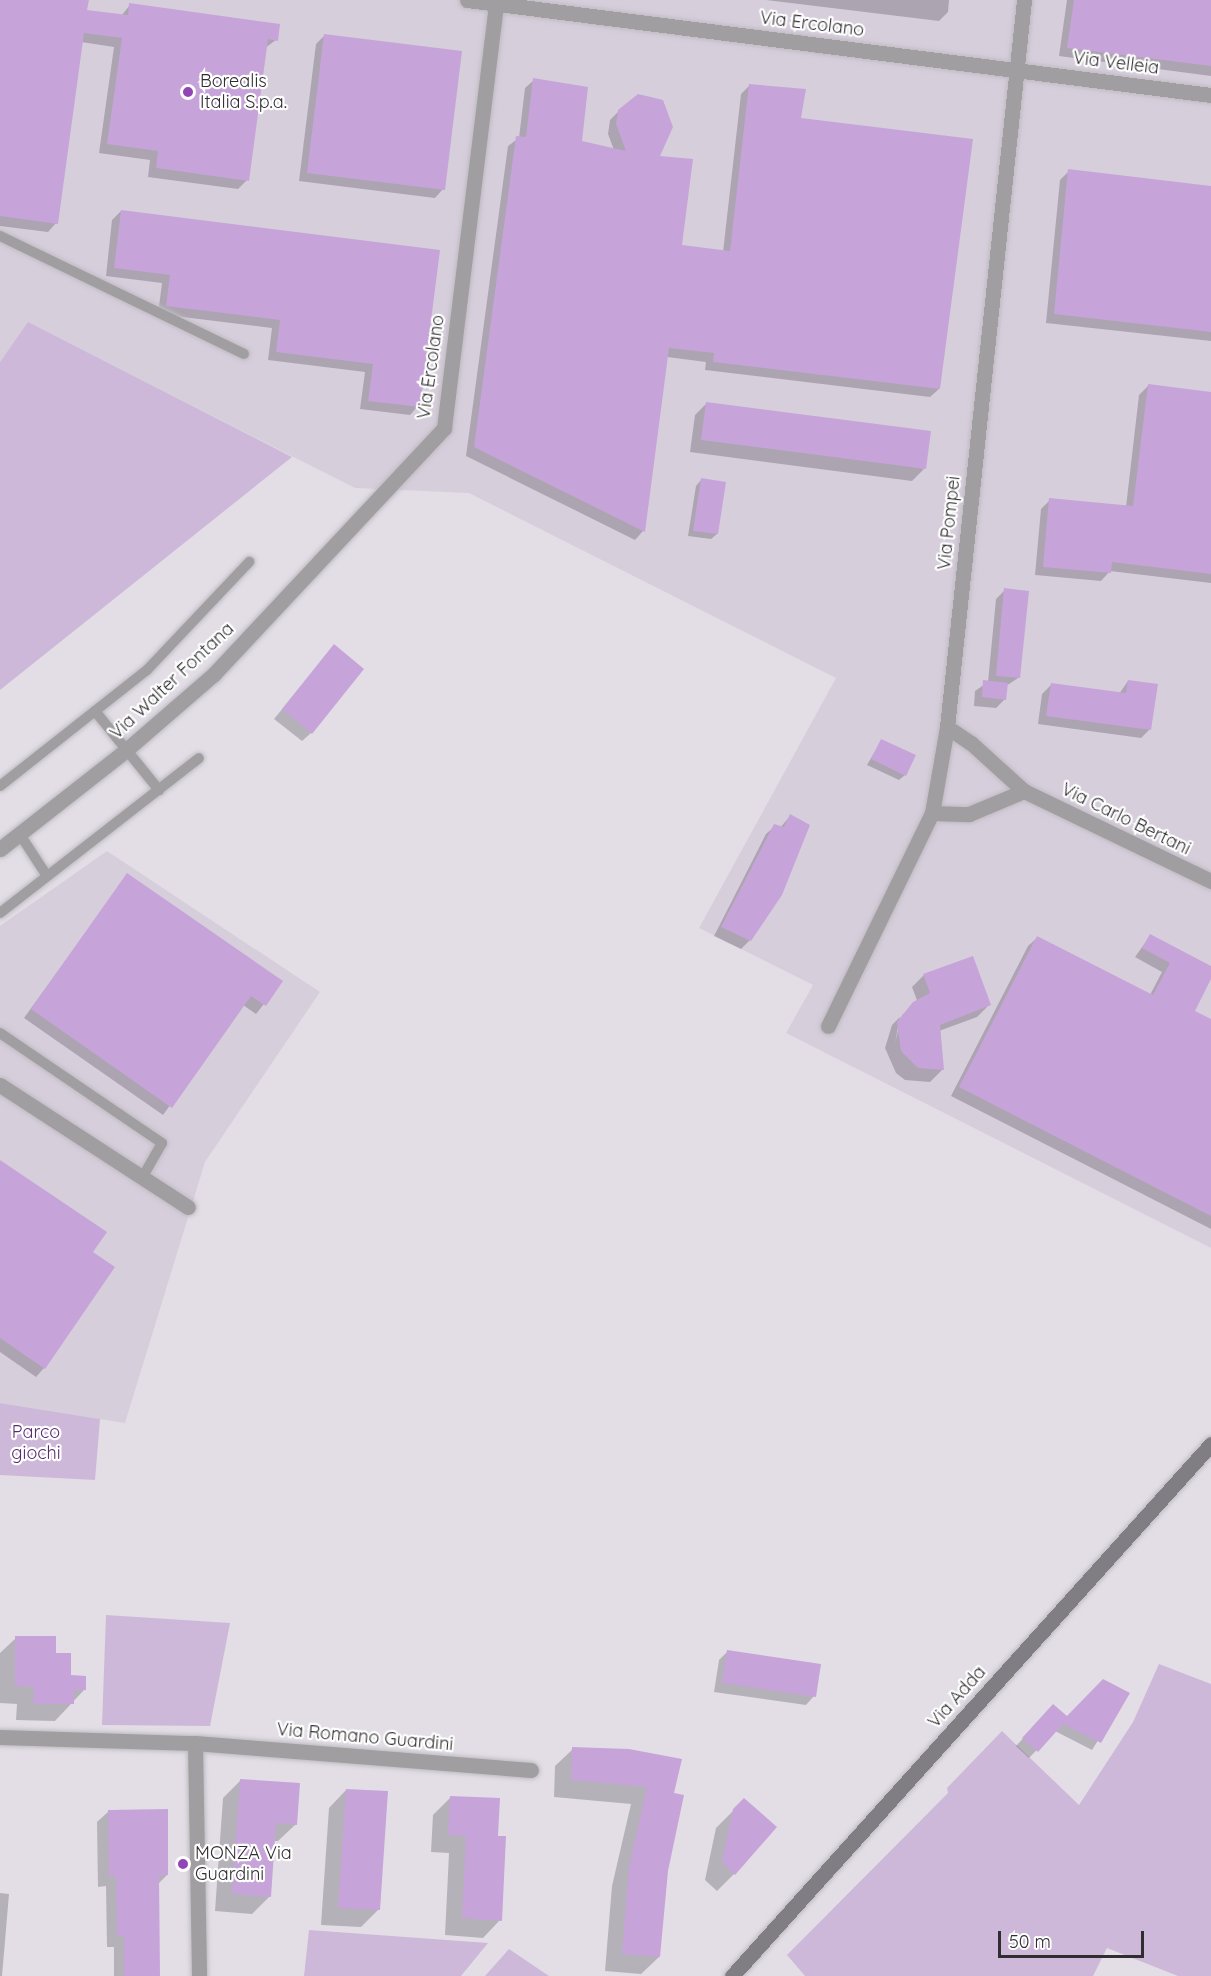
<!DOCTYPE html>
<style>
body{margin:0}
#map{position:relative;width:1211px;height:1976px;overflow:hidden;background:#e3dee6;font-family:Quicksand,sans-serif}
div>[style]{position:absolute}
.built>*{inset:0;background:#d7cedc}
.green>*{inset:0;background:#cdb8d9}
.shadow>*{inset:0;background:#0003}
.building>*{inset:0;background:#c6a4d9}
.roads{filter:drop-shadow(0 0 2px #bfbbc2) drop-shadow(0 0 2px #bfbbc2)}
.lane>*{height:10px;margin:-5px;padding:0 5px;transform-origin:5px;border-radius:5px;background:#a09ea1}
.street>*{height:15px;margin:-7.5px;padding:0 7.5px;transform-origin:7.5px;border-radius:7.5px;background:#a09ea1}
.secondary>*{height:15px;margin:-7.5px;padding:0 7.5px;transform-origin:7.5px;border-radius:7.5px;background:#817e83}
.dots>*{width:16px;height:16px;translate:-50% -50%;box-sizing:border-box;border:3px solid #fff;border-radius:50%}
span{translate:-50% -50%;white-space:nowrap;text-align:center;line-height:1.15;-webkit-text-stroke:4.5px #fff;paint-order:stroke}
.street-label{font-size:18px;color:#2f2d30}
.poi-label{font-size:18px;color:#2f2d30}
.left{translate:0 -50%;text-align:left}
.park-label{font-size:18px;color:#582d6d}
.scale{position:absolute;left:998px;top:1931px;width:146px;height:27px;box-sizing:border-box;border:3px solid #2f2d30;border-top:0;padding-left:8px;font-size:18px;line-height:21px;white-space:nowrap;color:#2f2d30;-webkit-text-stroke:4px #fff;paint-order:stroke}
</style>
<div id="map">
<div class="built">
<div style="clip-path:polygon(0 0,1211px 0,1211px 1248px,786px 1033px,813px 985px,699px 928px,836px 678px,469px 493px,355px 488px,29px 323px,0 362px)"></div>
<div style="clip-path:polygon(107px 851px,320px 992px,205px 1162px,125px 1423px,0 1403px,0 926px)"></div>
</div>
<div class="green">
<div style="clip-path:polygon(28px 322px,292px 457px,0 690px,0 362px)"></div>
<div style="clip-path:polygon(0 1403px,100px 1419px,95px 1480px,0 1475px)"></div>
<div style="clip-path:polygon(106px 1615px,230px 1623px,210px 1726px,102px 1725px)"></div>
<div style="clip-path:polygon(1159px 1664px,1211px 1684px,1211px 1976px,1178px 1976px,1107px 1948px,1093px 1976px,805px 1976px,787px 1955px,948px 1793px,947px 1788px,1002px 1731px,1079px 1805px,1133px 1722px)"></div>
<div style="clip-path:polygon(309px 1930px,488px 1943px,461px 1976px,304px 1976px)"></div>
<div style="clip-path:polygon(509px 1949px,549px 1976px,485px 1976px)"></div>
</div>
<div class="shadow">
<div style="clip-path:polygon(0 0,87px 0,86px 11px,121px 16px,130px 5px,276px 40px,265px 48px,247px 180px,238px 189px,148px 177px,150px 160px,99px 153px,114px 47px,81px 42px,56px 223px,48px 232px,0 226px)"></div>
<div style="clip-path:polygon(766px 0,949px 0,948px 12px,939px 21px)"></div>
<div style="clip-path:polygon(1067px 0,1211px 0,1211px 76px,1059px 56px)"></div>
<div style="clip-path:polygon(325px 35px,443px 189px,435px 198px,299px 181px,316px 44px)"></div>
<div style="clip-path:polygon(534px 80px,580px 142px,614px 150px,608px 134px,610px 120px,619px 111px,658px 157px,680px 246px,723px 252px,741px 94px,750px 85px,799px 119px,939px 389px,930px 397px,705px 370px,706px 362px,667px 357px,643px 531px,635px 540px,466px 456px,508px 146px,519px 138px,525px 88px)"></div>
<div style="clip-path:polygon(1069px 171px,1211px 187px,1211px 341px,1046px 323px,1060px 180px)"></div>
<div style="clip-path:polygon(121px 211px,438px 251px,418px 406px,410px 415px,360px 409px,365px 372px,268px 360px,272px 328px,158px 314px,162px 283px,106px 276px,112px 220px)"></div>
<div style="clip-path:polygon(1148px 386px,1211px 393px,1211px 583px,1110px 571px,1101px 581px,1035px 575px,1041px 509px,1050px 500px,1126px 507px,1139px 395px)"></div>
<div style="clip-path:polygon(707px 403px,924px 469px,912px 481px,690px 452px,695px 415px)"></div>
<div style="clip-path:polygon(701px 480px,717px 534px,711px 539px,688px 536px,696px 486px)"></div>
<div style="clip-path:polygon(1005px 590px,1018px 678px,1006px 686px,1005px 699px,996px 708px,974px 706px,975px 691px,988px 682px,996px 599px)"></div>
<div style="clip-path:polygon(334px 646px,311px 733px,302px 741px,274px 719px)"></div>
<div style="clip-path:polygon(1128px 681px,1150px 729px,1141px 738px,1038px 724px,1042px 694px,1051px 685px,1119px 694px)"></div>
<div style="clip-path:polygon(881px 741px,905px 775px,899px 780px,867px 765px)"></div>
<div style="clip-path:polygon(790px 816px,750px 940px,741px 949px,714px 936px,766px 834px,775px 826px,780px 828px)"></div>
<div style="clip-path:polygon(127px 875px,281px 982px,256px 1014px,243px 1005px,163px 1115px,24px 1018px)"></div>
<div style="clip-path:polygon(1150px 936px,1211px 967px,1211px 976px,1193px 1012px,1211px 1021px,1211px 1229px,951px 1096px,1028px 946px,1037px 938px,1150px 995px,1162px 972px,1135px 957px)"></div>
<div style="clip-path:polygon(924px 975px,989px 1005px,977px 1017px,939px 1031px,942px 1070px,930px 1082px,905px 1080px,896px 1073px,885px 1048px,892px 1025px,900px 1017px,895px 1043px,902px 1015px,918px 1003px,912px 987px)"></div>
<div style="clip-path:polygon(0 1162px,91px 1252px,44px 1368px,36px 1377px,0 1352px)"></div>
<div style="clip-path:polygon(16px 1638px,55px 1654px,69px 1677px,84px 1690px,55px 1721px,16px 1720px,17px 1704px,0 1703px,0 1653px)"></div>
<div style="clip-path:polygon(727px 1652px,814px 1696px,806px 1705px,714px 1692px,719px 1660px)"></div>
<div style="clip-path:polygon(1128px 1693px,1092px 1750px,1055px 1731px,1029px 1758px,1016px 1746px,1046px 1714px,1066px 1718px)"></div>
<div style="clip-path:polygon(573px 1749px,672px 1795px,659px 1957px,641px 1974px,605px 1971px,612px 1886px,631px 1804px,554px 1797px,555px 1766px)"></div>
<div style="clip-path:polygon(241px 1780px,296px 1824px,278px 1841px,273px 1841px,269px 1897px,252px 1914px,215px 1911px,223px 1798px)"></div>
<div style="clip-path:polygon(346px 1790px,378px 1910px,361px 1927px,321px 1925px,329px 1808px)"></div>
<div style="clip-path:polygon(451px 1797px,496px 1837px,500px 1920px,483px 1938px,445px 1935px,449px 1853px,431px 1852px,433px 1815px)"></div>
<div style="clip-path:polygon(744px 1800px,734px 1874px,717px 1891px,705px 1880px,716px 1828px)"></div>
<div style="clip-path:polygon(109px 1811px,167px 1875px,158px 1884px,159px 1976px,114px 1976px,114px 1947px,107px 1947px,106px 1886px,98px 1887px,97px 1822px)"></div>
<div style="clip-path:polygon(0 1893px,9px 1894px,2px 1976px,0 1976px)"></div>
</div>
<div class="building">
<div style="clip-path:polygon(0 0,89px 0,87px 10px,128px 15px,129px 3px,280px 24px,278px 41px,268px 39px,249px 181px,156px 168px,158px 151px,107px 144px,122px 38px,84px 33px,58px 224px,0 216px)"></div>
<div style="clip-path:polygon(1074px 0,1211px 0,1211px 66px,1067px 48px)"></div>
<div style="clip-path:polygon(324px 34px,462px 51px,445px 190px,307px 173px)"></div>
<div style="clip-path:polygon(533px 78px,588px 87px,582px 141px,626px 151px,616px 124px,618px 110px,638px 94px,663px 100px,673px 127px,660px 156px,693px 159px,682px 245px,730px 251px,749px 84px,806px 89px,801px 118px,973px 139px,940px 389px,713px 362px,714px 353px,669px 348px,645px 532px,474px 447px,516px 136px,526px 137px)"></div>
<div style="clip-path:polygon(1068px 169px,1211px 186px,1211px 332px,1054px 314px)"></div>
<div style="clip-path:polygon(121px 210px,440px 250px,420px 407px,368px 401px,373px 364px,276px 352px,280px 320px,166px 306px,170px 275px,114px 268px)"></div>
<div style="clip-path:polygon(1148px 384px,1211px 392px,1211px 574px,1112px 562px,1111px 573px,1043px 567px,1049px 498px,1133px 506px)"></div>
<div style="clip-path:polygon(706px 402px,931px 431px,926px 469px,701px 440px)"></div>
<div style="clip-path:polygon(701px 478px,726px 482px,718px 534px,693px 531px)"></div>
<div style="clip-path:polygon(1004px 588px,1029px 591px,1020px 678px,996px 676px)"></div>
<div style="clip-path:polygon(334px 644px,364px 669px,312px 734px,282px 709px)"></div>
<div style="clip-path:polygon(983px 680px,1008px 683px,1006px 700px,982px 697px)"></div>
<div style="clip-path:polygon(1128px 680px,1158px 684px,1151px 730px,1046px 716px,1051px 683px,1126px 693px)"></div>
<div style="clip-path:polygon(881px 739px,916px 755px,906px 776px,871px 759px)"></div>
<div style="clip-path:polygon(790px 814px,810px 825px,782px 895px,751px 941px,721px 927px,774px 824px,784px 827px)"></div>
<div style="clip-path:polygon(127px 873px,283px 981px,266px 1006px,251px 996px,172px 1108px,31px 1009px)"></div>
<div style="clip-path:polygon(1150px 934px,1211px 966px,1211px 979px,1195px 1011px,1211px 1019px,1211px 1216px,959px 1087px,1037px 936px,1153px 995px,1170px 963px,1142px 948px)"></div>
<div style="clip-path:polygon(973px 956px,991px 1005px,940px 1025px,944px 1070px,918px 1068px,901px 1051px,897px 1022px,913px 1002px,930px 993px,923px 974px)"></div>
<div style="clip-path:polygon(0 1160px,107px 1232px,93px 1252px,115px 1267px,45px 1369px,0 1338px)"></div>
<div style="clip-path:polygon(15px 1636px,56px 1636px,56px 1653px,71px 1653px,71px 1675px,86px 1676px,86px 1690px,74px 1690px,74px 1704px,33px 1704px,34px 1687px,15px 1686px)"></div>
<div style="clip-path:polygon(727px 1650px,821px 1664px,816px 1697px,722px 1683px)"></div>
<div style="clip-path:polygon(1103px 1679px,1130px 1693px,1101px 1743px,1063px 1724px,1038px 1752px,1022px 1738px,1053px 1704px,1067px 1716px)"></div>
<div style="clip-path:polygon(572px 1747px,629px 1749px,682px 1759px,674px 1793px,684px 1795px,668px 1871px,660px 1957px,622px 1954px,629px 1867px,647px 1787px,571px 1780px)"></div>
<div style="clip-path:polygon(240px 1779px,300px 1783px,297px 1825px,276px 1823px,271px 1897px,232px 1894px)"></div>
<div style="clip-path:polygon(346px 1789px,388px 1791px,380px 1910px,338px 1908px)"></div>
<div style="clip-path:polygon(450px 1796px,500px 1798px,498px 1836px,506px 1836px,502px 1921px,462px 1918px,466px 1836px,448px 1835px)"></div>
<div style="clip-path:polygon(744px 1798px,777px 1827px,735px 1875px,722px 1862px,733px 1809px)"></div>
<div style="clip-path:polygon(168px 1809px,168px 1875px,159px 1876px,160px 1976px,124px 1976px,124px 1936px,117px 1936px,116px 1876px,109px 1876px,108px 1810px)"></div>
</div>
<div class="roads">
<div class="lane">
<div style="left:0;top:236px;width:271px;rotate:25.8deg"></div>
<div style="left:95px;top:711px;width:102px;rotate:51deg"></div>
<div style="left:0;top:786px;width:187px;rotate:-38.3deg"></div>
<div style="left:147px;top:670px;width:149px;rotate:-46.6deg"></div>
<div style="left:19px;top:833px;width:51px;rotate:56.9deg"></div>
<div style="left:0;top:913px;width:252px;rotate:-37.9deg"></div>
<div style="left:0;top:1033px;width:196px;rotate:34.2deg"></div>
<div style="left:162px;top:1143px;width:40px;rotate:119.7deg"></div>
</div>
<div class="street">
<div style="left:467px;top:0;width:750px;rotate:7.28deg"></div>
<div style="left:947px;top:727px;width:29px;rotate:34deg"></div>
<div style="left:971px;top:743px;width:72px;rotate:42.2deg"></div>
<div style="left:1024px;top:791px;width:208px;rotate:25.7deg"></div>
<div style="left:932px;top:813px;width:37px;rotate:2deg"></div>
<div style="left:969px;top:814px;width:60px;rotate:-22.7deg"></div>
<div style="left:0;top:849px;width:159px;rotate:-38.1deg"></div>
<div style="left:125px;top:751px;width:118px;rotate:-40.9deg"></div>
<div style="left:214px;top:674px;width:337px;rotate:-46.9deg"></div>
<div style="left:444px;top:428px;width:427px;rotate:-83deg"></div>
<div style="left:828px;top:1026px;width:237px;rotate:-64deg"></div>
<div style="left:932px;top:813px;width:87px;rotate:-80.1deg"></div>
<div style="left:947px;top:727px;width:731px;rotate:-83.95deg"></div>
<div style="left:0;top:1085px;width:224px;rotate:33deg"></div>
<div style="left:0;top:1737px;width:195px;rotate:1.8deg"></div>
<div style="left:195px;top:1743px;width:337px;rotate:4.6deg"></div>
<div style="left:195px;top:1743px;width:233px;rotate:89deg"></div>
</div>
<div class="secondary">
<div style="left:732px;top:1976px;width:716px;rotate:-48deg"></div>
</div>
</div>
<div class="dots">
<div style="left:188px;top:92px;background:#9145b6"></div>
<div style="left:183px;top:1864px;background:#9145b6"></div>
</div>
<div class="street-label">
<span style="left:812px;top:24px;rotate:7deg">Via Ercolano</span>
<span style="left:1116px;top:63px;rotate:7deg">Via Velleia</span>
<span style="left:431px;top:367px;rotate:-82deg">Via Ercolano</span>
<span style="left:949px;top:523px;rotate:-84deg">Via Pompei</span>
<span style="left:172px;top:681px;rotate:-43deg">Via Walter Fontana</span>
<span style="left:1126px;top:819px;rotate:26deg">Via Carlo Bertani</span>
<span style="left:957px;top:1697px;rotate:-48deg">Via Adda</span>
<span style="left:365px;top:1737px;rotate:5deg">Via Romano Guardini</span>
</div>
<div class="poi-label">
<span class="left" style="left:200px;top:92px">Borealis<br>Italia S.p.a.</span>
<span class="left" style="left:195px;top:1864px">MONZA Via<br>Guardini</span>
</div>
<div class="park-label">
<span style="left:36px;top:1443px">Parco<br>giochi</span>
</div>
<div class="scale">50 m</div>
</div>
